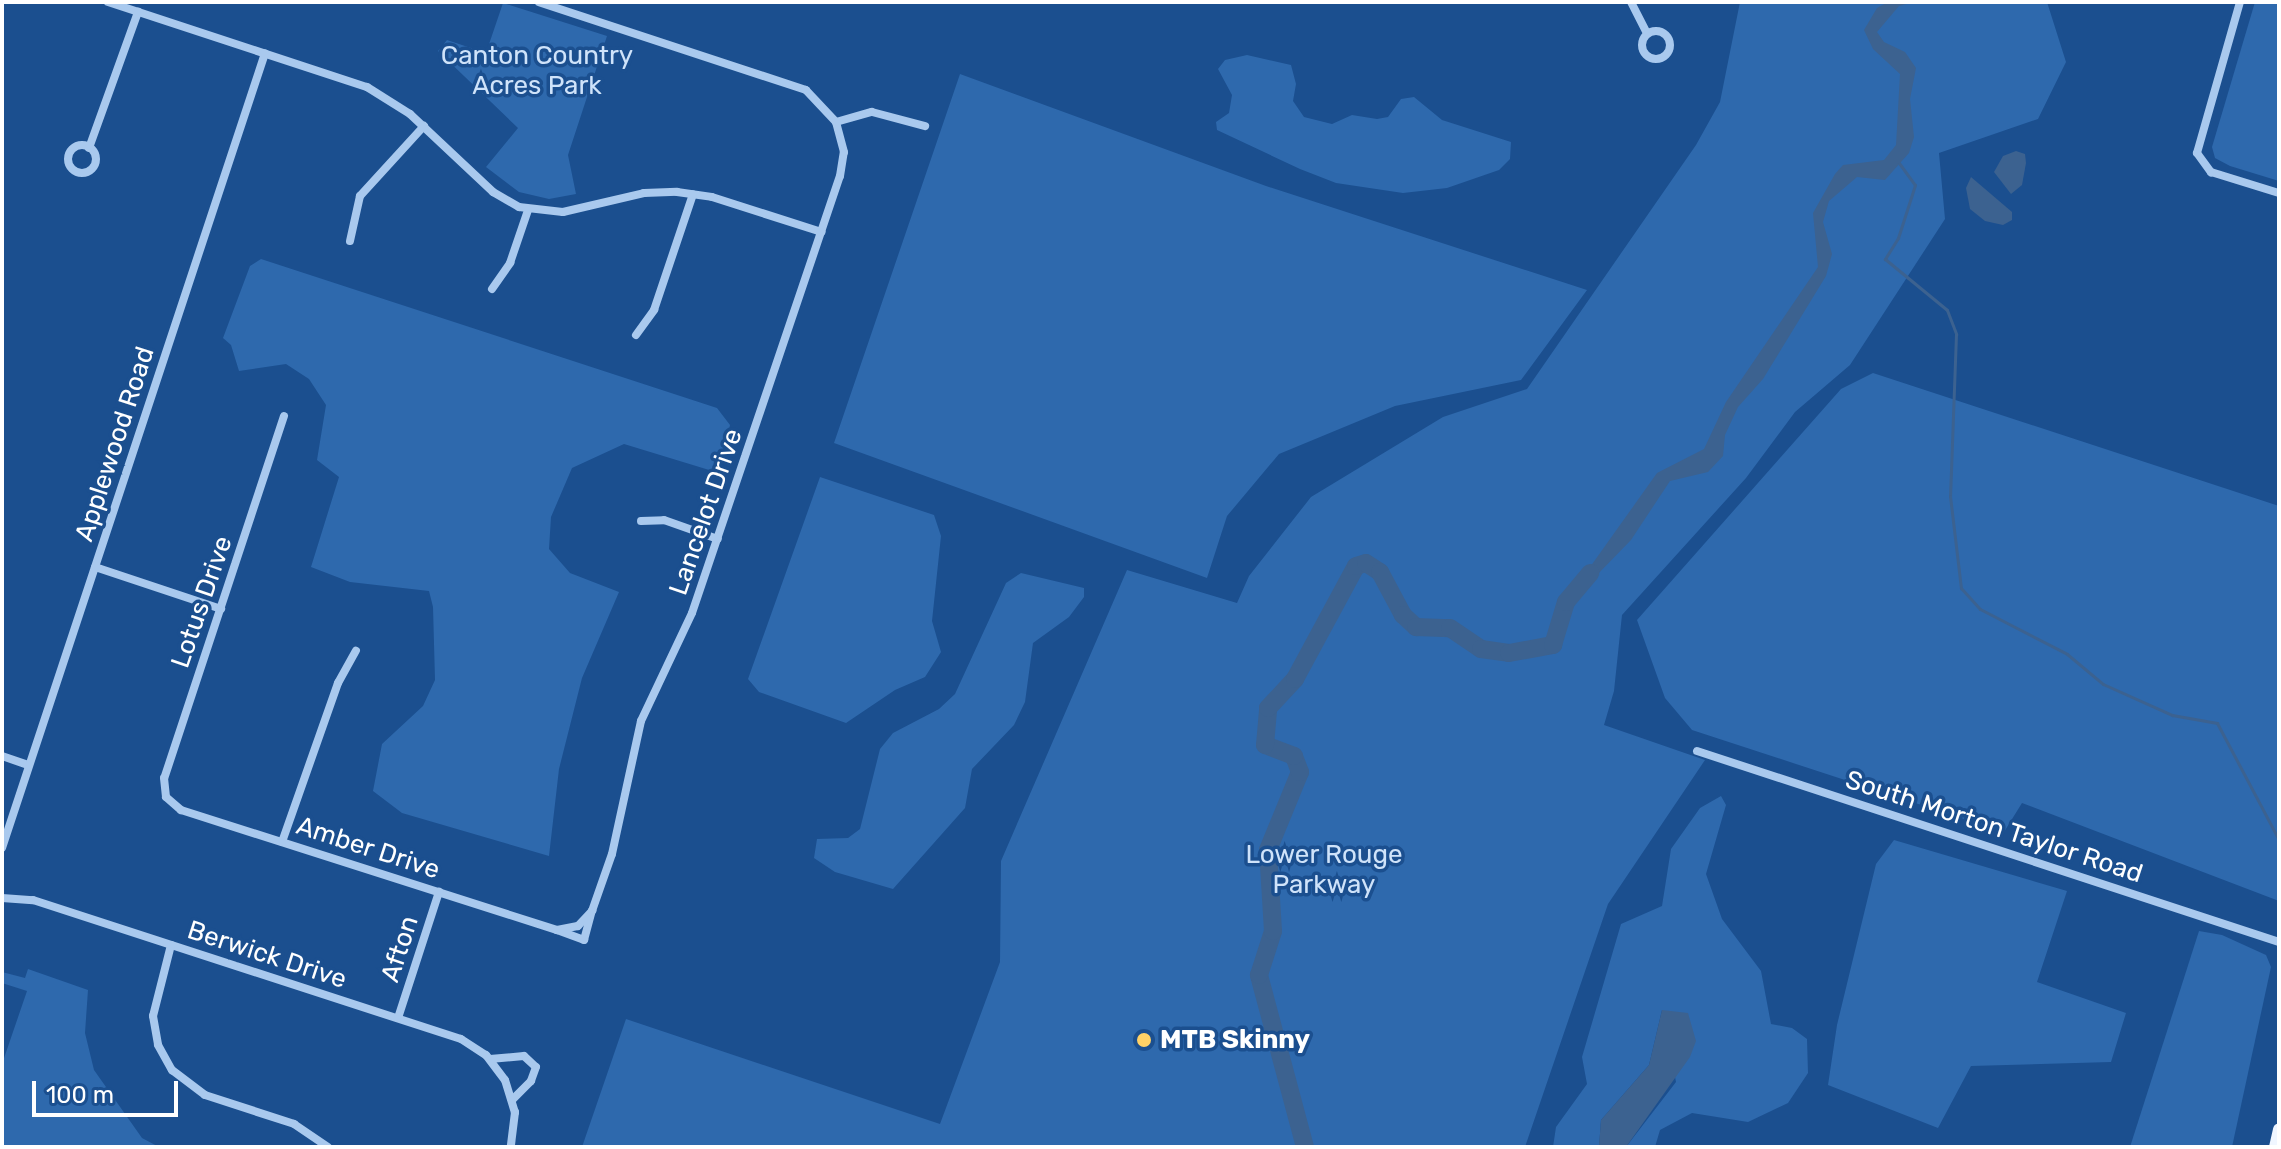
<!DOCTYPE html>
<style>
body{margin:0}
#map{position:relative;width:2281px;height:1149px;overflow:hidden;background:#1b4f8f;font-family:Rubik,sans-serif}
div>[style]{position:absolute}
.green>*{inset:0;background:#2e69ad}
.water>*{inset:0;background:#3c6290}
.stream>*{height:3px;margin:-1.5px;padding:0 1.5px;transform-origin:1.5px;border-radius:1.5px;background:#3c6290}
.river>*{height:18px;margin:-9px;padding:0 9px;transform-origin:9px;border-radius:9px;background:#3c6290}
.minor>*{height:8px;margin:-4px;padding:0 4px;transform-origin:4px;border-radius:4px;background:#a9c9ee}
.minor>.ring{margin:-4px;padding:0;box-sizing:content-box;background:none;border:8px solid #a9c9ee;border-radius:50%}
.primary>*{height:12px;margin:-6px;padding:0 6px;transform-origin:6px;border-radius:6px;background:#f0f6ff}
.dots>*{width:22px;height:22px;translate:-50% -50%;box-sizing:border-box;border:4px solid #1b4f8f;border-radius:50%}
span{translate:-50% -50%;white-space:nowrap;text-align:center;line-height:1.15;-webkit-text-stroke:7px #1b4f8f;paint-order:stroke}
.park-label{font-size:26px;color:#cfe3fa}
.street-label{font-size:26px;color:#fff}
.poi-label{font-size:26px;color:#fff;font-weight:700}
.left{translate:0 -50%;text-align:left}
.frame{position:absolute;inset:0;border:4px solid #fff;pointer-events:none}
.scale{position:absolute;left:32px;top:1081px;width:146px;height:36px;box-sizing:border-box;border:4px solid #fff;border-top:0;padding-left:10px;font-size:24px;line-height:28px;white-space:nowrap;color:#fff;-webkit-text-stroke:6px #1b4f8f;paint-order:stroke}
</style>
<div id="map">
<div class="green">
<div style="clip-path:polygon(1740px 2px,2047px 2px,2066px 62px,2038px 119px,1939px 153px,1945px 219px,1850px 365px,1795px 412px,1746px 478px,1622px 615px,1614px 691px,1604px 725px,1705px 760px,1608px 904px,1525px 1147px,582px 1147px,626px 1019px,940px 1124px,1000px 962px,1001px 861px,1127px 570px,1237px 603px,1249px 576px,1311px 497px,1443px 417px,1527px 389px,1696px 145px,1720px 102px)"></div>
<div style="clip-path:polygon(2255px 2px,2279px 2px,2279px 181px,2230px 166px,2215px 158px,2212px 147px)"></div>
<div style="clip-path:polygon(503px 3px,607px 36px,568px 155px,576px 194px,549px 199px,519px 192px,486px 167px,518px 128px,438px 51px,447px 40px,486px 53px)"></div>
<div style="clip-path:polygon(1247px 55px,1291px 65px,1296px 84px,1293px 101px,1304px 117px,1332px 124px,1352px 115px,1377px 119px,1388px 117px,1401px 99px,1414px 97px,1442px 120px,1511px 142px,1510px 159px,1499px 170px,1447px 188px,1403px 193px,1336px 183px,1300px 169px,1217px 130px,1216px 122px,1229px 113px,1232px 95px,1218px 69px,1225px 60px)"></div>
<div style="clip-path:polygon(960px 74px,1266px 186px,1587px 290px,1521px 380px,1395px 406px,1279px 454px,1227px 516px,1207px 578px,834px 443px)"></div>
<div style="clip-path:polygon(261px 259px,717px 408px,730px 425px,719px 473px,624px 444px,572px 468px,551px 517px,549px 549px,570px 573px,619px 592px,582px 678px,559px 769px,549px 856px,402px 813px,373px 791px,382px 744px,423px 706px,435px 680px,433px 607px,429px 591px,350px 582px,311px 567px,339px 477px,317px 460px,326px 405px,309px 379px,286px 364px,239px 371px,231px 345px,223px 338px,250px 266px)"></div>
<div style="clip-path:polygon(1873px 373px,2279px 506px,2279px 901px,2022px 803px,2004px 832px,1692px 730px,1665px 698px,1637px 620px,1841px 389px)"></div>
<div style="clip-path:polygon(820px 477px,934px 515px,941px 536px,932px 621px,941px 652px,925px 677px,895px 690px,846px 723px,759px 692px,748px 679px)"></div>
<div style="clip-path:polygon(1021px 573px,1084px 588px,1084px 597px,1069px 617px,1033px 643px,1025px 702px,1014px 725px,972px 769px,965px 808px,893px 889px,835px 872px,814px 858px,817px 839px,848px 838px,860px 829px,880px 749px,893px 733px,939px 709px,955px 694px,1006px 583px)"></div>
<div style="clip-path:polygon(1721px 796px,1726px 805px,1706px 874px,1722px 919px,1761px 971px,1771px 1024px,1792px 1028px,1807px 1039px,1808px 1073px,1788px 1103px,1748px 1122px,1692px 1113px,1660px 1130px,1655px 1147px,1626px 1147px,1676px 1082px,1662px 1010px,1649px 1065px,1601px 1120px,1599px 1147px,1553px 1147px,1556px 1127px,1587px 1084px,1582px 1057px,1621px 924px,1662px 906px,1671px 849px,1700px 808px)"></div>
<div style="clip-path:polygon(1894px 840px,2067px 891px,2037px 982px,2126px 1013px,2111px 1062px,1971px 1066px,1938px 1128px,1828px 1085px,1837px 1025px,1876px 864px)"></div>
<div style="clip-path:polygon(2199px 931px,2222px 935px,2266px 955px,2271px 967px,2232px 1147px,2130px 1147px)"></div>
<div style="clip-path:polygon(28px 969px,88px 990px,85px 1033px,94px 1070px,142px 1138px,159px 1147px,2px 1147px,2px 1064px,27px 991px,2px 983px,2px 972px,25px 978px)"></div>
</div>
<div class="water">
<div style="clip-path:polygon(1888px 2px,1914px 2px,1899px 6px,1877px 32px,1884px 42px,1905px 52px,1916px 68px,1910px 99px,1914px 137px,1909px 153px,1885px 180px,1857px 177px,1829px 201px,1823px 222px,1832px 254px,1826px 276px,1763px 379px,1738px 407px,1725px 435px,1723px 456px,1708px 472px,1670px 481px,1631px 540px,1594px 578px,1573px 591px,1657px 473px,1704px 449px,1726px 402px,1818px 267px,1813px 213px,1835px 174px,1843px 165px,1884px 160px,1896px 145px,1900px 74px,1873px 49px,1864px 30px,1877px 8px)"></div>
<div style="clip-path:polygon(2016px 151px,2025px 154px,2026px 163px,2022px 185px,2011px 194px,1994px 172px,2003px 156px)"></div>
<div style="clip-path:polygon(1971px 177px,2012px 212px,2012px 220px,2003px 225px,1985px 221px,1970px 209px,1966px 188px)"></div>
<div style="clip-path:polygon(1662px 1010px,1688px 1013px,1696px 1041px,1690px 1057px,1626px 1147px,1599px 1147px,1601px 1120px,1649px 1065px)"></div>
</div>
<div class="stream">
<div style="left:1899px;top:163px;width:27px;rotate:54deg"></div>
<div style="left:1915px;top:185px;width:56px;rotate:107.8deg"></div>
<div style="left:1898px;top:238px;width:25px;rotate:122deg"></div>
<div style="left:1885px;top:259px;width:80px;rotate:39.4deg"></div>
<div style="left:1947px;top:310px;width:26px;rotate:69deg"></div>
<div style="left:1956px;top:334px;width:162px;rotate:92.1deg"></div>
<div style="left:1950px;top:496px;width:93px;rotate:83.2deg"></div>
<div style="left:1961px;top:588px;width:28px;rotate:48deg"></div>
<div style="left:1980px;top:609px;width:98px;rotate:27.3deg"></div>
<div style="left:2067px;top:654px;width:47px;rotate:39.8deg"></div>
<div style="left:2103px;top:684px;width:76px;rotate:24.2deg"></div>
<div style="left:2172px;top:715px;width:46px;rotate:10.1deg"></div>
<div style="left:2217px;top:723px;width:132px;rotate:62.1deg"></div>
</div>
<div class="river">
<div style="left:1305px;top:1147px;width:178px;rotate:-105deg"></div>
<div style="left:1259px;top:975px;width:46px;rotate:-72.3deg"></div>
<div style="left:1273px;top:931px;width:81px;rotate:-93.5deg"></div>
<div style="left:1268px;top:850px;width:84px;rotate:-67.7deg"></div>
<div style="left:1300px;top:772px;width:17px;rotate:-111deg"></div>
<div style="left:1294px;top:756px;width:31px;rotate:-159deg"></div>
<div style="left:1265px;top:745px;width:37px;rotate:-85deg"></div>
<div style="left:1268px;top:708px;width:40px;rotate:-47deg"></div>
<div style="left:1295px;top:679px;width:128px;rotate:-61.6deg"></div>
<div style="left:1356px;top:566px;width:10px;rotate:-17deg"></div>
<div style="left:1366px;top:563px;width:17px;rotate:33deg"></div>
<div style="left:1380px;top:572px;width:49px;rotate:61.9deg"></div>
<div style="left:1403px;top:615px;width:18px;rotate:43deg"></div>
<div style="left:1416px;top:627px;width:34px;rotate:2deg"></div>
<div style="left:1450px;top:628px;width:37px;rotate:34deg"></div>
<div style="left:1481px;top:649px;width:28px;rotate:8deg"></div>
<div style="left:1509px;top:653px;width:45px;rotate:-10.3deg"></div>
<div style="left:1553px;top:645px;width:45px;rotate:-73.2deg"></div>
<div style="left:1566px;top:602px;width:38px;rotate:-50deg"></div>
</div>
<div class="minor">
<div style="left:108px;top:2px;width:273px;rotate:18.2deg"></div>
<div style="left:367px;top:87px;width:51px;rotate:32.1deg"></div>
<div style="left:410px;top:114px;width:114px;rotate:43.2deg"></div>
<div style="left:493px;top:192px;width:30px;rotate:30deg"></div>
<div style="left:519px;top:207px;width:44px;rotate:6.5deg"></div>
<div style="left:563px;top:212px;width:83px;rotate:-13.2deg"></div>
<div style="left:644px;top:193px;width:33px;rotate:-2deg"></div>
<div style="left:677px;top:192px;width:35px;rotate:8deg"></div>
<div style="left:712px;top:197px;width:115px;rotate:17.7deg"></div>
<div style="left:1631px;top:2px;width:35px;rotate:63deg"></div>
<div style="left:2240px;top:2px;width:157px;rotate:105.9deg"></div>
<div style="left:2197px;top:153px;width:24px;rotate:54deg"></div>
<div style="left:2211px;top:172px;width:71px;rotate:17.2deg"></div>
<div class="ring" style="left:1642px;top:31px;width:20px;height:20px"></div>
<div style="left:836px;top:122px;width:37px;rotate:-16deg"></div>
<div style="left:872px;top:112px;width:55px;rotate:14.8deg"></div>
<div class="ring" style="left:68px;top:145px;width:20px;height:20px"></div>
<div style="left:89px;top:148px;width:145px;rotate:-70.2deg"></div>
<div style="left:350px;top:241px;width:46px;rotate:-77.5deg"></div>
<div style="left:360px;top:196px;width:95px;rotate:-47.6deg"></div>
<div style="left:492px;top:289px;width:32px;rotate:-55deg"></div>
<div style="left:510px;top:263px;width:56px;rotate:-71.2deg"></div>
<div style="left:636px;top:335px;width:31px;rotate:-54deg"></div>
<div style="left:654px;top:310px;width:122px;rotate:-71.4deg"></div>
<div style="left:284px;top:416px;width:381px;rotate:108.3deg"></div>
<div style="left:164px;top:778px;width:19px;rotate:84deg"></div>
<div style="left:166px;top:797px;width:20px;rotate:41deg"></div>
<div style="left:181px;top:810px;width:395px;rotate:17.7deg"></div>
<div style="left:557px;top:930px;width:21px;rotate:-11deg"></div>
<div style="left:578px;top:926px;width:21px;rotate:-47deg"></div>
<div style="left:592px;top:911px;width:60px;rotate:-70.7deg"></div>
<div style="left:612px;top:854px;width:136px;rotate:-77.7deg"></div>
<div style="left:641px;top:721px;width:119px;rotate:-64.7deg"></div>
<div style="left:692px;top:613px;width:461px;rotate:-71.3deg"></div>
<div style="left:840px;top:176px;width:24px;rotate:-81deg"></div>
<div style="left:844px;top:152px;width:31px;rotate:-105deg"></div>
<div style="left:836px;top:122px;width:44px;rotate:-133.2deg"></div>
<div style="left:806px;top:90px;width:281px;rotate:-161.8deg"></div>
<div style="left:641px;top:521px;width:23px;rotate:-2deg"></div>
<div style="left:664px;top:520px;width:57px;rotate:19.4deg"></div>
<div style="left:95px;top:567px;width:133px;rotate:18.4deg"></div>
<div style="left:1697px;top:751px;width:613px;rotate:18.17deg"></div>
<div style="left:2px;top:756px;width:28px;rotate:19deg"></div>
<div style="left:282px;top:842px;width:169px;rotate:-70.6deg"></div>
<div style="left:338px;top:683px;width:37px;rotate:-61deg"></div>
<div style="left:2px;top:848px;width:837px;rotate:-71.69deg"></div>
<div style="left:2px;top:898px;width:31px;rotate:4deg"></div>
<div style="left:33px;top:900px;width:450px;rotate:18deg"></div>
<div style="left:461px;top:1039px;width:30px;rotate:33deg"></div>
<div style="left:486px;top:1055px;width:31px;rotate:53deg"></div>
<div style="left:505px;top:1080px;width:34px;rotate:73deg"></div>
<div style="left:515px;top:1112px;width:35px;rotate:97deg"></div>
<div style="left:557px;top:930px;width:29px;rotate:20deg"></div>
<div style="left:584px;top:940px;width:30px;rotate:-75deg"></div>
<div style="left:171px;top:945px;width:73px;rotate:104.2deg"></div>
<div style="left:153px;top:1016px;width:29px;rotate:80deg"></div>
<div style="left:158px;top:1045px;width:29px;rotate:61deg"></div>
<div style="left:172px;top:1070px;width:41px;rotate:37.1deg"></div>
<div style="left:205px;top:1095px;width:94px;rotate:18deg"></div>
<div style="left:294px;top:1124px;width:41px;rotate:34.1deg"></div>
<div style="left:398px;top:1018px;width:133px;rotate:-72deg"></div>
<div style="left:490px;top:1059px;width:34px;rotate:-5deg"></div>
<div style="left:524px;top:1056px;width:16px;rotate:43deg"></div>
<div style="left:536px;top:1067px;width:15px;rotate:110deg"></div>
<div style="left:531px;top:1081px;width:27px;rotate:135deg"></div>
</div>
<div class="primary">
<div style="left:2275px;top:1147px;width:18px;rotate:-77deg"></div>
</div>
<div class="dots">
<div style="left:1144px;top:1040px;background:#ffd166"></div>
</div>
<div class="park-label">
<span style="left:537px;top:71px">Canton Country<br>Acres Park</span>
<span style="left:1324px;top:870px">Lower Rouge<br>Parkway</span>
</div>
<div class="street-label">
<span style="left:115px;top:444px;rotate:-72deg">Applewood Road</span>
<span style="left:706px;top:512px;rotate:-71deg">Lancelot Drive</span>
<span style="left:202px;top:602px;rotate:-71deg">Lotus Drive</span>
<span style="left:1994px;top:827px;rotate:18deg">South Morton Taylor Road</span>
<span style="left:368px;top:848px;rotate:18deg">Amber Drive</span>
<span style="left:400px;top:949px;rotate:-72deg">Afton</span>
<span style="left:267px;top:955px;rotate:18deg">Berwick Drive</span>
</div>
<div class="poi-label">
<span class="left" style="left:1160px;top:1040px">MTB Skinny</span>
</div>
<div class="frame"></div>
<div class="scale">100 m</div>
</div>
